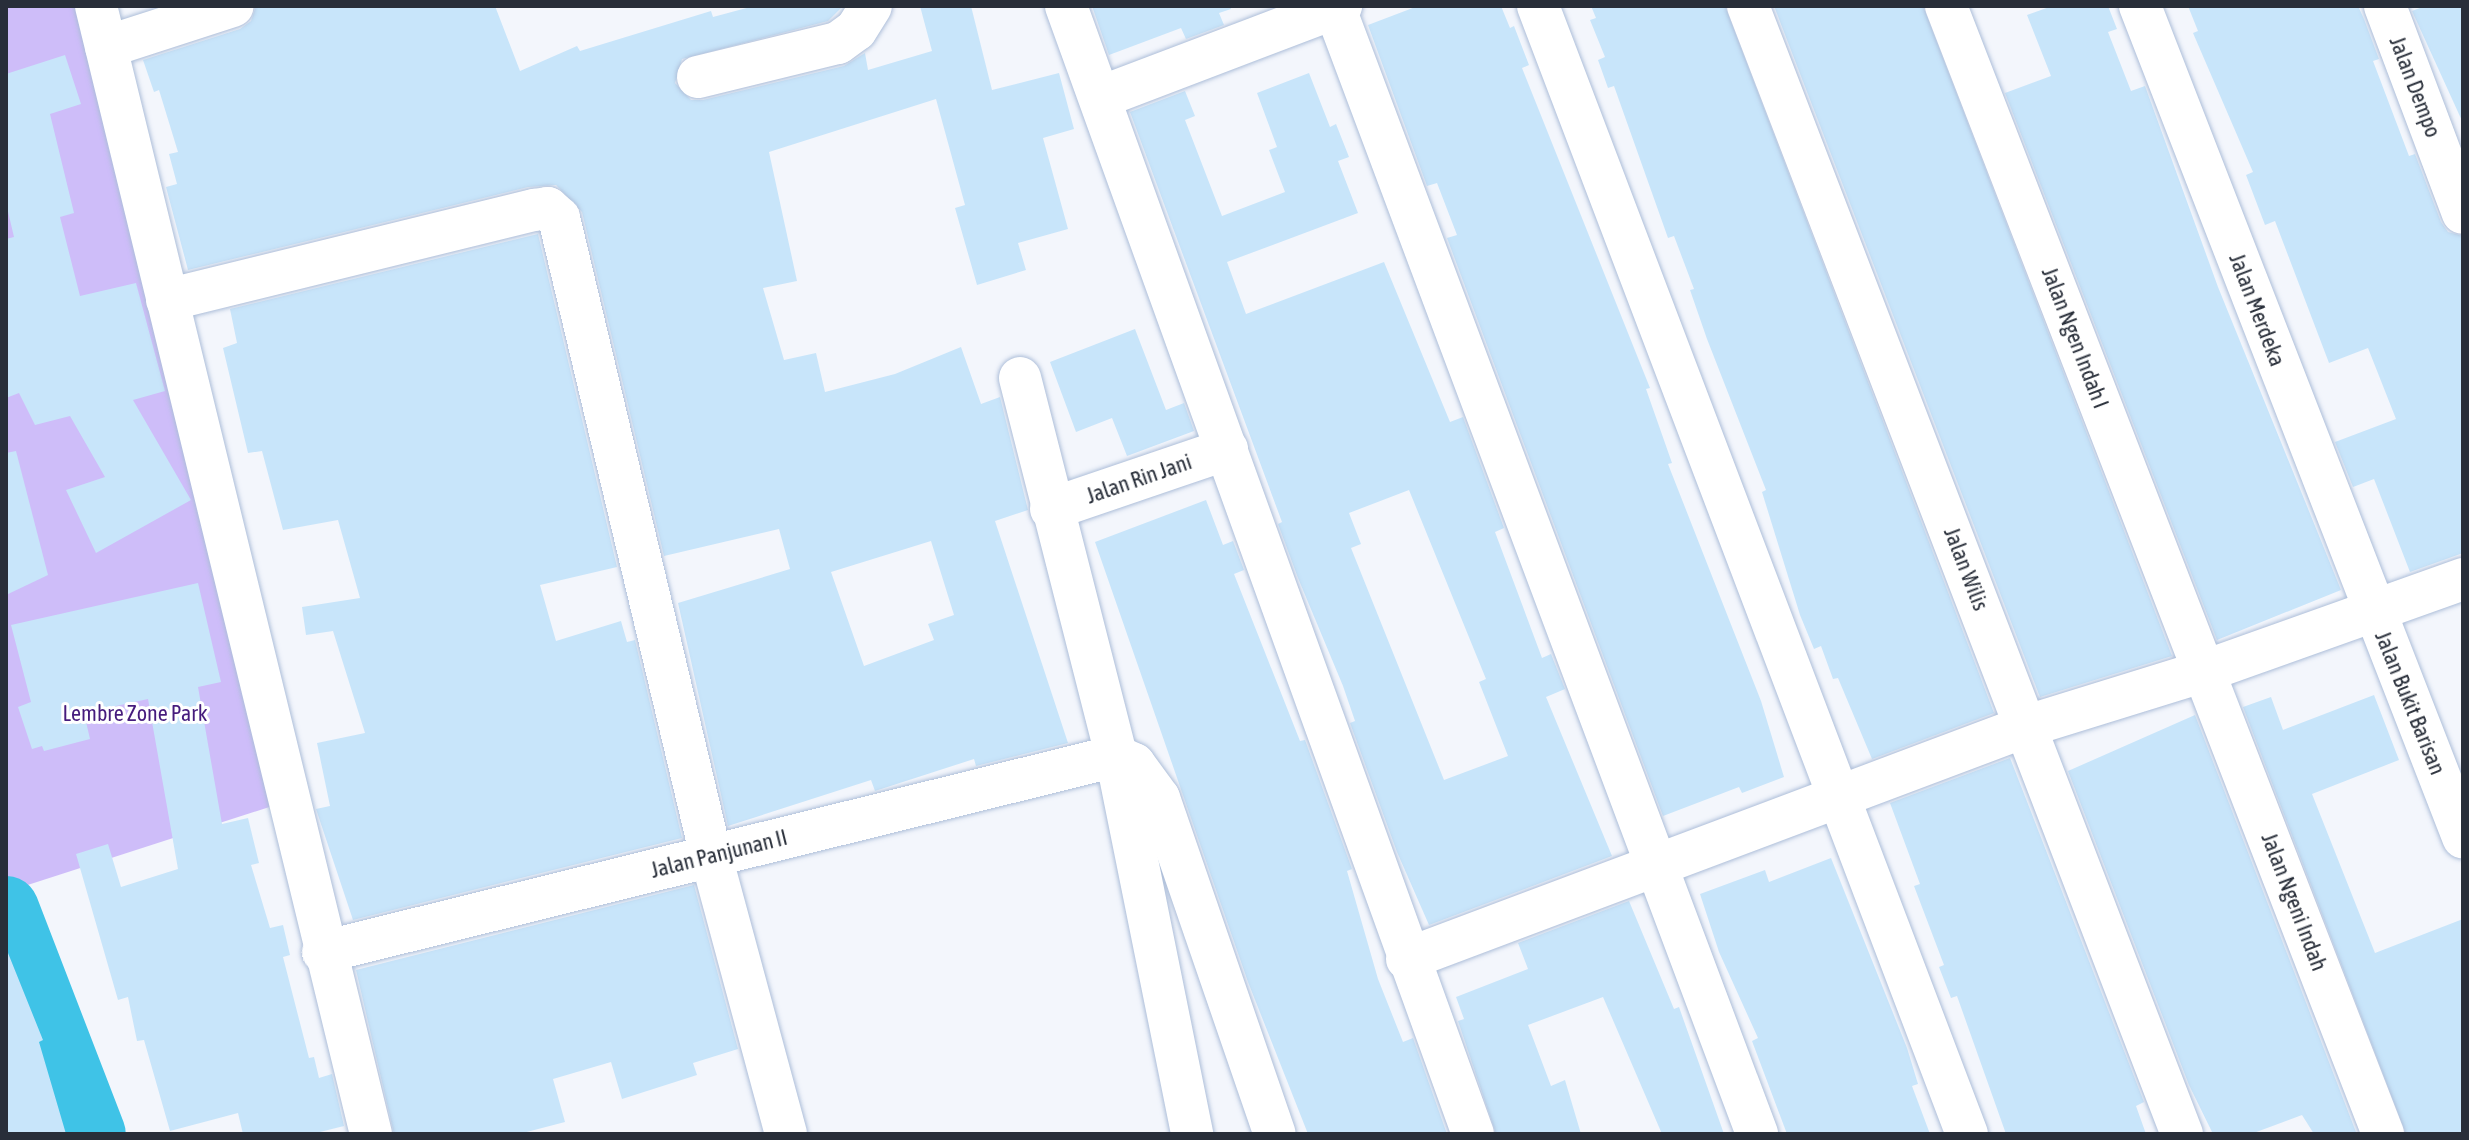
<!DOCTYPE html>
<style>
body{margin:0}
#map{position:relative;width:2469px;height:1140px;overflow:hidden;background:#f3f6fc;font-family:"Asap Condensed",sans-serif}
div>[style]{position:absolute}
.green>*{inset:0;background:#cebdf9}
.river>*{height:66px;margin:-33px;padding:0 33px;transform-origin:33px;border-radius:33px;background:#3fc3e7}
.building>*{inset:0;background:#c8e5fa}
.roads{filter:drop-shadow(0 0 2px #adbed9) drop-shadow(0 0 2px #adbed9)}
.street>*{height:42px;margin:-21px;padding:0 21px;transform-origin:21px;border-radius:21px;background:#fff}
span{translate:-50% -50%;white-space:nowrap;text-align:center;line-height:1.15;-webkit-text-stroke:6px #fff;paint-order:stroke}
.street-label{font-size:22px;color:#282e39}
.park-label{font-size:22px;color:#461c7d}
.frame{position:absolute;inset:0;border:8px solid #282e39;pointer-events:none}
</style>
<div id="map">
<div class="green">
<div style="clip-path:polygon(6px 6px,93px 6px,288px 801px,6px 892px)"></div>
</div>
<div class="river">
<div style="left:6px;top:909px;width:241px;rotate:68.9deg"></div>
</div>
<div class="building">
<div style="clip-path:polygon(evenodd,256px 6px,495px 6px,520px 71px,577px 46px,580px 51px,711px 11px,713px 17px,754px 6px,843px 6px,828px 21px,682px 59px,675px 83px,691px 100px,703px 100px,844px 66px,865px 53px,868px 70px,932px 51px,920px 6px,971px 6px,992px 90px,1059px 73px,1074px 129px,1043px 138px,1068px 229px,1018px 243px,1026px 270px,977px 285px,955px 208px,965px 205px,936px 99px,769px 152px,797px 281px,763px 288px,784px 360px,816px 353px,825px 392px,895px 374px,961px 347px,981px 404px,1000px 397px,1028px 510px,995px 521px,1068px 743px,976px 766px,974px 759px,875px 791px,871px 780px,728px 826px,678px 603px,790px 569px,779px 529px,664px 556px,582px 212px,556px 185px,528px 187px,188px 270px,166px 187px,177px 184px,169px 154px,178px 152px,159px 90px,154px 92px,143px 60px,240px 29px,251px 21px,256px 6px,931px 541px,954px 615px,928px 624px,934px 640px,864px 666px,831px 572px,931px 541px)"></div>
<div style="clip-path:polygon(1092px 6px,1230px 6px,1231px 9px,1219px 13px,1224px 25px,1186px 39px,1181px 28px,1109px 55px)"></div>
<div style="clip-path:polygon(1418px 6px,1501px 6px,1510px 28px,1514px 26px,1529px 65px,1522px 68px,1650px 388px,1646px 389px,1672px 463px,1668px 464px,1761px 701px,1784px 777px,1742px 793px,1739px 787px,1663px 816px,1447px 238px,1457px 235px,1437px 183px,1427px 186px,1368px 25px)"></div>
<div style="clip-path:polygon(1591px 6px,1725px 6px,1994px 713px,1872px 759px,1838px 678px,1833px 679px,1821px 646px,1814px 649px,1800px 615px,1762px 492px,1766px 490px,1707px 339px,1690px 290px,1694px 289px,1674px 236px,1668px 238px,1614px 86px,1608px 88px,1598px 60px,1605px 57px,1590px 20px,1596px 18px)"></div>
<div style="clip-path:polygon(1774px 6px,1923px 6px,2172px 656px,2040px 697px)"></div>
<div style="clip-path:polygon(2052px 6px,2108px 6px,2117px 29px,2108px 32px,2131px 91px,2145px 86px,2218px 287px,2341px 590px,2217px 640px,2005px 93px,2051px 76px,2027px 15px)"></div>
<div style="clip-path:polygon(2188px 6px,2358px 6px,2364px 19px,2379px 59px,2373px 61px,2409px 156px,2415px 154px,2441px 222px,2448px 232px,2463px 236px,2463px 553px,2410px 572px,2374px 479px,2353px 487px,2335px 442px,2396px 419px,2368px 348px,2329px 363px,2275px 221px,2265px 225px,2246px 175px,2253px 172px,2193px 33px,2198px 31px)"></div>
<div style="clip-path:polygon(2425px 6px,2463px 6px,2463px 123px,2412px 11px)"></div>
<div style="clip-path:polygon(65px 55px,81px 104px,50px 114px,74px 213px,60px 217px,80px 296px,136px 283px,165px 391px,133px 400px,191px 500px,96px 553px,66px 490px,105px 477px,70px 416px,35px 425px,19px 393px,6px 398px,6px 239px,14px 237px,6px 203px,6px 74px)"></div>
<div style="clip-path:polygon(evenodd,1309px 73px,1330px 127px,1336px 124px,1349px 157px,1338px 161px,1358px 213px,1227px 262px,1246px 314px,1384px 262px,1450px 422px,1463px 417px,1504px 528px,1495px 532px,1542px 658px,1551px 654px,1565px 689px,1546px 697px,1612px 856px,1429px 925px,1397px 852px,1350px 723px,1355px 721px,1343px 686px,1298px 578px,1278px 524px,1282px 522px,1130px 112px,1185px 91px,1195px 116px,1185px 120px,1222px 216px,1285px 192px,1269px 150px,1277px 147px,1257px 93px,1309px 73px,1409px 490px,1486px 679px,1479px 682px,1508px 756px,1444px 780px,1351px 548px,1361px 544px,1349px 513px,1409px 490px)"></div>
<div style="clip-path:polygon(538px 234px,617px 567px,540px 585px,556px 641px,621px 621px,627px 642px,635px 640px,682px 838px,353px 920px,316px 809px,330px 806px,317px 743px,365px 733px,333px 631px,306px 635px,302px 607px,360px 598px,338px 520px,283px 530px,262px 451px,248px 453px,223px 348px,237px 343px,230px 309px)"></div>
<div style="clip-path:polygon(1135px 329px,1166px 410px,1184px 403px,1194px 431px,1127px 456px,1112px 418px,1076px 432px,1050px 362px)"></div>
<div style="clip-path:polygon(16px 451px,48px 575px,6px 595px,6px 453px)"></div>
<div style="clip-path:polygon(1206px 500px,1223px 545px,1233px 541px,1244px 570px,1234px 574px,1300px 741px,1305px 740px,1352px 869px,1347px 871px,1378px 979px,1403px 1042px,1413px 1038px,1447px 1134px,1308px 1134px,1248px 982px,1095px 542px)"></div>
<div style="clip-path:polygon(198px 583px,221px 682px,198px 687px,222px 824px,248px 818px,259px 863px,251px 865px,270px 928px,283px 925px,290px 955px,283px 957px,309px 1058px,314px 1057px,319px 1078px,332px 1074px,344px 1126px,312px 1134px,243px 1134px,238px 1113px,170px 1131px,144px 1040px,137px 1041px,128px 997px,118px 1000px,76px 854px,108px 844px,121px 887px,178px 869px,148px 699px,84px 713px,90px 739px,44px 751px,42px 746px,32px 749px,18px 707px,31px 702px,11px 625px)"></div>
<div style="clip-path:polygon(2374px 695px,2399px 760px,2312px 794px,2375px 953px,2463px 919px,2463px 1134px,2406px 1134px,2243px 707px,2271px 697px,2283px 730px)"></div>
<div style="clip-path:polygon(2195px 715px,2356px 1132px,2350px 1134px,2314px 1134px,2302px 1115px,2251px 1134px,2213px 1134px,2189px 1085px,2068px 771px)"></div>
<div style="clip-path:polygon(2010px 758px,2144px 1102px,2136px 1106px,2146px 1134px,2006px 1134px,1957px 996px,1951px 998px,1939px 967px,1944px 965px,1914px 886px,1920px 884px,1890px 803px)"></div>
<div style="clip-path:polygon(1831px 858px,1907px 1048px,1918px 1084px,1912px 1086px,1930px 1134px,1787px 1134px,1752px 1041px,1758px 1038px,1719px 952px,1700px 894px,1765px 870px,1769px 882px)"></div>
<div style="clip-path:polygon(694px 885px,738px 1049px,693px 1063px,697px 1075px,622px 1099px,611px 1062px,553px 1079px,565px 1122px,519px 1134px,394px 1134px,356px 970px)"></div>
<div style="clip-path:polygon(1629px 901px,1674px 1009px,1679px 1007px,1724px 1134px,1662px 1134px,1603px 997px,1528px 1025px,1551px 1086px,1565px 1080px,1581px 1134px,1496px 1134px,1458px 1021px,1464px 1019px,1456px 997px,1528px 969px,1518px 943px)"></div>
<div style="clip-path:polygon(6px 948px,43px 1040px,39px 1042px,66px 1134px,6px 1134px)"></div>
</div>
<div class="roads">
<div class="street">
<div style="left:96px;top:6px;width:1161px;rotate:76.3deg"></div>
<div style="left:1066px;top:6px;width:1199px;rotate:70.16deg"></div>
<div style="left:1334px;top:6px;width:1205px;rotate:69.44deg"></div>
<div style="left:1538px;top:6px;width:1207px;rotate:69.18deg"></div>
<div style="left:1748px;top:6px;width:1209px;rotate:68.96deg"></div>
<div style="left:1946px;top:6px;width:1210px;rotate:68.82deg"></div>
<div style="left:2140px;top:6px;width:892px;rotate:68.76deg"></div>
<div style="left:2385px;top:6px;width:221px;rotate:69.4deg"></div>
<div style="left:106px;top:47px;width:133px;rotate:-17.9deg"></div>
<div style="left:698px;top:77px;width:144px;rotate:-13.7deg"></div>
<div style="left:838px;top:43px;width:22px;rotate:-36deg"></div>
<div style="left:856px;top:30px;width:28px;rotate:-58deg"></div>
<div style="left:1101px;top:97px;width:257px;rotate:-20.8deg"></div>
<div style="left:167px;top:300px;width:378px;rotate:-13.8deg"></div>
<div style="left:534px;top:210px;width:14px;rotate:-8deg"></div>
<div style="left:548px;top:208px;width:15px;rotate:42deg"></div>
<div style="left:559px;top:218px;width:656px;rotate:76.6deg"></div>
<div style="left:711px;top:856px;width:288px;rotate:74.9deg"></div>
<div style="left:1020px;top:378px;width:390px;rotate:75.7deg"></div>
<div style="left:1116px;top:756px;width:386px;rotate:78.6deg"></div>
<div style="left:1051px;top:509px;width:186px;rotate:-18.8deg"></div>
<div style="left:1116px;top:756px;width:20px;rotate:24deg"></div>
<div style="left:1134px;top:764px;width:42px;rotate:53.7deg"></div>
<div style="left:1159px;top:798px;width:355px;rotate:71deg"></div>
<div style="left:323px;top:952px;width:817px;rotate:-13.88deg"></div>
<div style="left:1407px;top:959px;width:662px;rotate:-20.6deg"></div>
<div style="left:2027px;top:726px;width:186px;rotate:-17.2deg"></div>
<div style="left:2205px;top:671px;width:274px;rotate:-19.6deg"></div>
</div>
</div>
<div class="street-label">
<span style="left:2415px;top:87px;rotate:69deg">Jalan Dempo</span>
<span style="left:2257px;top:310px;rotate:69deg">Jalan Merdeka</span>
<span style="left:2075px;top:338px;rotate:69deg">Jalan Ngen Indah I</span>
<span style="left:1139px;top:479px;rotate:-19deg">Jalan Rin Jani</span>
<span style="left:1966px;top:569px;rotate:69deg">Jalan Wilis</span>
<span style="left:2410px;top:703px;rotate:68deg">Jalan Bukit Barisan</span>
<span style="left:719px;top:854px;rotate:-14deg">Jalan Panjunan II</span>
<span style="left:2294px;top:902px;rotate:69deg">Jalan Ngeni Indah</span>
</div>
<div class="park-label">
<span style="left:135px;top:714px">Lembre Zone Park</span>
</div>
<div class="frame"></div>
</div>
